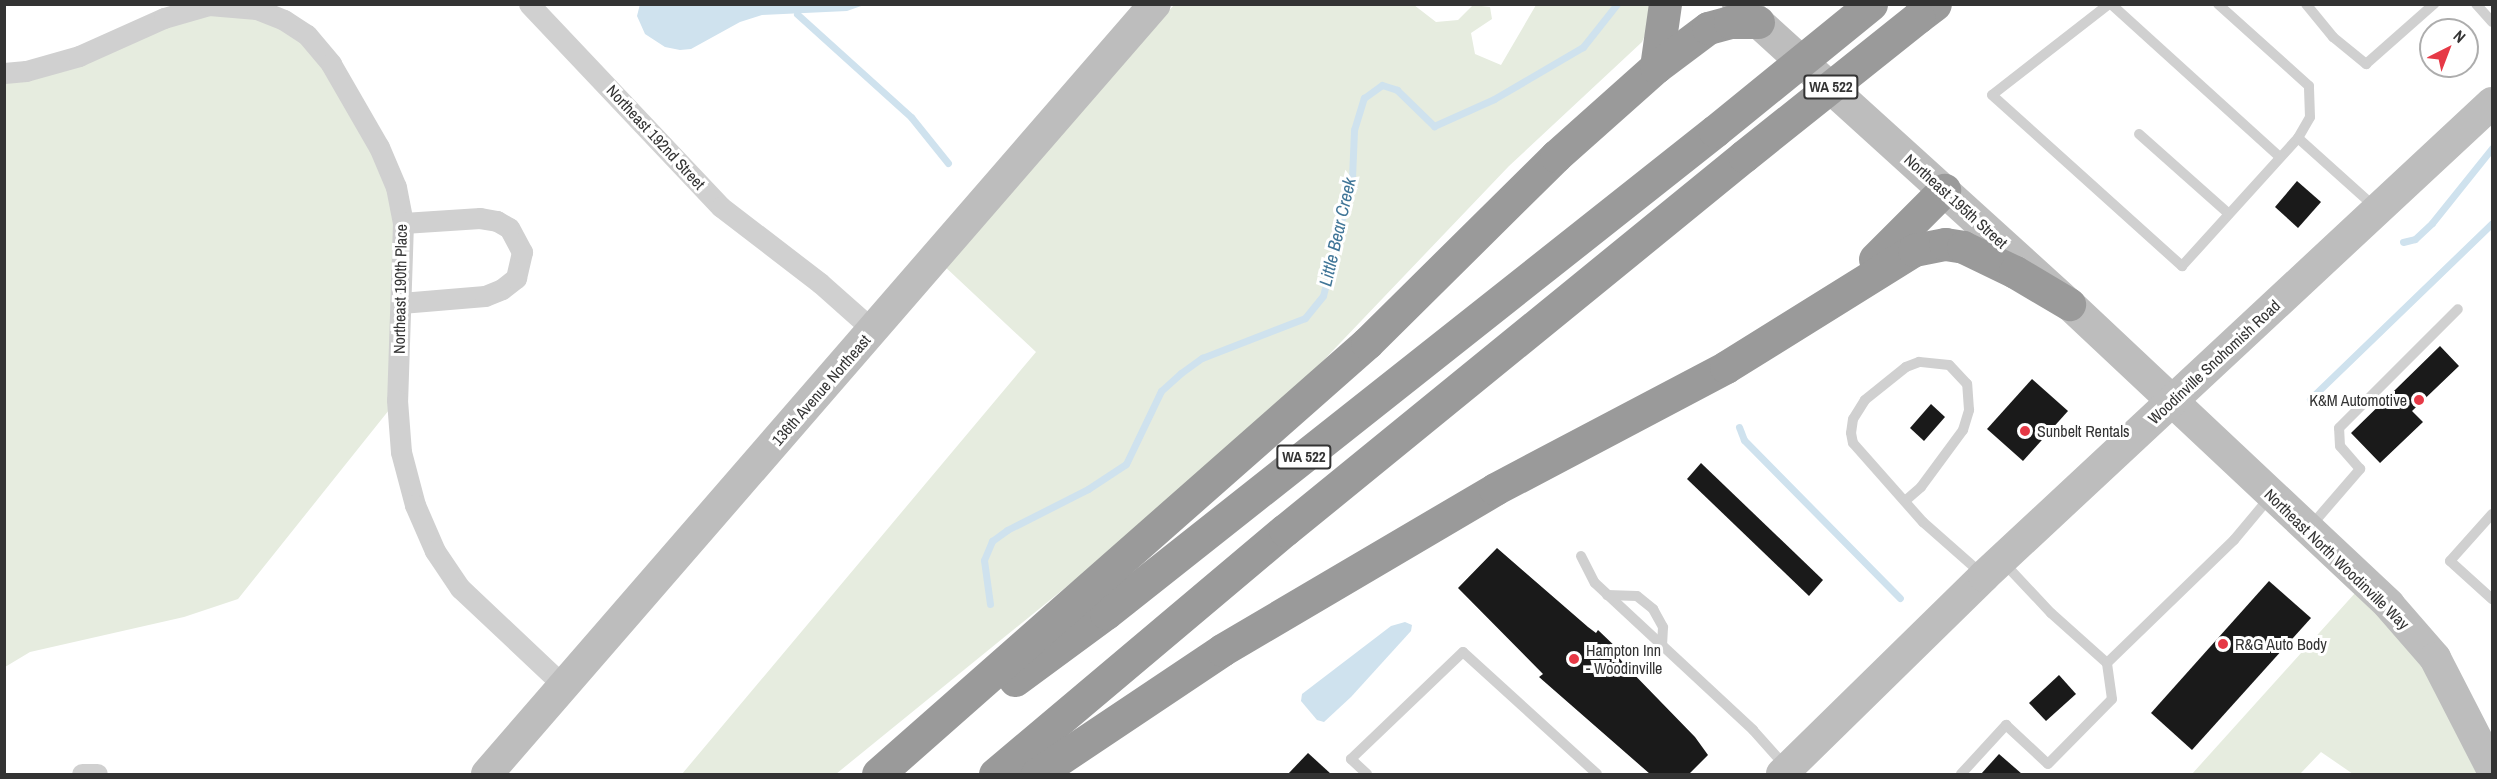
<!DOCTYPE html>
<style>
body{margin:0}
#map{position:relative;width:2497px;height:779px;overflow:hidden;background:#fff;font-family:"Archivo Narrow",sans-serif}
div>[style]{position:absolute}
.green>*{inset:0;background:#e6ecdf}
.water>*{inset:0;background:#cfe2ee}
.stream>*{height:7px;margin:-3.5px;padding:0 3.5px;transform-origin:3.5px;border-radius:3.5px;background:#cfe2ee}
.building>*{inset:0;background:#1a1a1a}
.lane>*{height:10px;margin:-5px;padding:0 5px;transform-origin:5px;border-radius:5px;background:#d0d0d0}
.street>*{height:21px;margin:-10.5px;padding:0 10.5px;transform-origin:10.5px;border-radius:10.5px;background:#d0d0d0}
.secondary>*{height:32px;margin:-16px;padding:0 16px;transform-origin:16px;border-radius:16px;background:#bdbdbd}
.highway>*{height:33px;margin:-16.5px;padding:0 16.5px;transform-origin:16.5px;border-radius:16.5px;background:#9a9a9a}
.highway-bridge>*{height:33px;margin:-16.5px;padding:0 16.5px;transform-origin:16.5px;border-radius:16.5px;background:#9a9a9a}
.dots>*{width:16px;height:16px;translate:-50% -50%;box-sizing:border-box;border:3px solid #fff;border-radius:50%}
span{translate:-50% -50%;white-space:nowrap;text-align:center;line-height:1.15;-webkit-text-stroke:6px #fff;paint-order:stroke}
.shield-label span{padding:2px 4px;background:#fff;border:2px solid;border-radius:4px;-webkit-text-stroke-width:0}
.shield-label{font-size:15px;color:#333;font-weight:700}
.street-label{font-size:16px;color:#333}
.poi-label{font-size:16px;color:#333}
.right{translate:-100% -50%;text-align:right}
.left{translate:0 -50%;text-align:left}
.water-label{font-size:18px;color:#3f7597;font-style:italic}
.frame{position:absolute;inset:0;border:6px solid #333;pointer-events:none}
.north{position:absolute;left:2419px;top:18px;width:60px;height:60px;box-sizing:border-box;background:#fff;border:2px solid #adadad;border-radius:50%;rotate:42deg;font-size:16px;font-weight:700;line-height:24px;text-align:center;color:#333}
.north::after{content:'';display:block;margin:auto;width:21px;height:27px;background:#e63946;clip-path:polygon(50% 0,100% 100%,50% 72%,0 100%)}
</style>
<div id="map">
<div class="green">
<div style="clip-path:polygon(209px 5px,307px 35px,396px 187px,397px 400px,238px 599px,184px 617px,30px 652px,5px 667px,5px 73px)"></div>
<div style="clip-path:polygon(1174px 5px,1414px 5px,1436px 22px,1458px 20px,1473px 5px,1490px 7px,1492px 19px,1471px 33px,1475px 54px,1501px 65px,1536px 5px,1651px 5px,1652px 19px,1642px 42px,1509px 166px,1299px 386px,1178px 496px,836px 774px,682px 774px,1036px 352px,942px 264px)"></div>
<div style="clip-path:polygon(2365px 582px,2389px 605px,2492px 774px,2353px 774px,2321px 752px,2300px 774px,2192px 774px)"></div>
</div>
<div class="water">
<div style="clip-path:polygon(640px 4px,864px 4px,864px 5px,847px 11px,762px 15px,740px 22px,691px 49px,680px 50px,665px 47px,645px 34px,637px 16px)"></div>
<div style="clip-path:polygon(1405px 622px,1412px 625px,1411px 631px,1351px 697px,1324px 722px,1317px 720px,1301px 701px,1302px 694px,1391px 626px)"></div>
</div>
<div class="stream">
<div style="left:797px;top:14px;width:154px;rotate:42.1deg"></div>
<div style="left:911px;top:117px;width:59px;rotate:51.2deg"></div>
<div style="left:2403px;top:242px;width:12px;rotate:-14deg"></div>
<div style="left:2415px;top:239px;width:23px;rotate:-43deg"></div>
<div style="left:2432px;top:223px;width:96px;rotate:-51.3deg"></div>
<div style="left:2310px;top:399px;width:253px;rotate:-44deg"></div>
<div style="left:1739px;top:427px;width:14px;rotate:69deg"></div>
<div style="left:1744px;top:440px;width:222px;rotate:45.4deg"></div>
<div style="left:990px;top:604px;width:44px;rotate:-97.8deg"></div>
<div style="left:984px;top:560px;width:21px;rotate:-67deg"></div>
<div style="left:992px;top:541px;width:19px;rotate:-36deg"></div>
<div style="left:1007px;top:530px;width:91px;rotate:-26.8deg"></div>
<div style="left:1088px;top:489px;width:45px;rotate:-33.3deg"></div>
<div style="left:1126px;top:464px;width:81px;rotate:-64.4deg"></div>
<div style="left:1161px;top:391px;width:27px;rotate:-42deg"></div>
<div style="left:1181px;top:373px;width:26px;rotate:-36deg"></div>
<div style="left:1202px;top:358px;width:110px;rotate:-21.2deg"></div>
<div style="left:1305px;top:318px;width:28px;rotate:-51deg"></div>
<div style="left:1323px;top:296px;width:122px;rotate:-76.2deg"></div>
<div style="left:1352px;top:178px;width:48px;rotate:-87.6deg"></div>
<div style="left:1354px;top:130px;width:34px;rotate:-73deg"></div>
<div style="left:1364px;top:98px;width:22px;rotate:-36deg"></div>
<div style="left:1382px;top:85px;width:16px;rotate:18deg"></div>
<div style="left:1397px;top:90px;width:52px;rotate:44.2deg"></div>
<div style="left:1434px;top:126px;width:66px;rotate:-24.2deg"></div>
<div style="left:1494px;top:99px;width:103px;rotate:-30.3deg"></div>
<div style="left:1583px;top:47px;width:55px;rotate:-51.7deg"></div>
</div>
<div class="building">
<div style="clip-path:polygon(2297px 181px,2321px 202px,2298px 228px,2275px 207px)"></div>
<div style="clip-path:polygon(2440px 346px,2459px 366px,2412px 411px,2423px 422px,2380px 463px,2351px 433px)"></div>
<div style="clip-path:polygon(2032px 379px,2068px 411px,2023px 461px,1987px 429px)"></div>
<div style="clip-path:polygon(1931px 404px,1945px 417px,1924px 441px,1910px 428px)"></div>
<div style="clip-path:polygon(1701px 463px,1823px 580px,1809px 596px,1687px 479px)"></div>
<div style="clip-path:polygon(1497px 548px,1588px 627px,1596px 633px,1598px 630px,1620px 651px,1616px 654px,1624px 664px,1695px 737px,1708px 755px,1689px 774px,1650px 774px,1539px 677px,1543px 674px,1458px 588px)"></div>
<div style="clip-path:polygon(2269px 581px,2311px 618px,2192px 750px,2151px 713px)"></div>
<div style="clip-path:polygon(2059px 675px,2076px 694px,2046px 721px,2029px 703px)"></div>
<div style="clip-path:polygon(1308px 753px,1331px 774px,1288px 774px)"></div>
<div style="clip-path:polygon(1999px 754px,2022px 774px,1981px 774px)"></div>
</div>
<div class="lane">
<div style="left:2109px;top:4px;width:148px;rotate:142.1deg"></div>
<div style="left:1992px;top:95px;width:256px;rotate:42deg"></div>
<div style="left:2182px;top:266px;width:173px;rotate:-47.8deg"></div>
<div style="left:2298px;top:138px;width:24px;rotate:-60deg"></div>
<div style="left:2310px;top:117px;width:31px;rotate:-92deg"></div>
<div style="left:2309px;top:86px;width:122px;rotate:-138deg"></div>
<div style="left:2111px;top:4px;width:228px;rotate:42.2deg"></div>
<div style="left:2306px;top:4px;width:43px;rotate:50.7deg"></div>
<div style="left:2333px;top:37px;width:43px;rotate:39.3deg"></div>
<div style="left:2366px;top:64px;width:91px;rotate:-41.4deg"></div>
<div style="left:2476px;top:4px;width:24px;rotate:48deg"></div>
<div style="left:2139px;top:134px;width:120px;rotate:41.6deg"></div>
<div style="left:2298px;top:138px;width:105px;rotate:41.9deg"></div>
<div style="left:1905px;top:501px;width:21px;rotate:-41deg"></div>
<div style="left:1921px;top:487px;width:71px;rotate:-53.6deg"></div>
<div style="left:1963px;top:430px;width:21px;rotate:-73deg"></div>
<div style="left:1969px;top:410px;width:26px;rotate:-94deg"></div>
<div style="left:1967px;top:384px;width:26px;rotate:-133deg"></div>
<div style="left:1949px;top:365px;width:30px;rotate:-174deg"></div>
<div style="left:1919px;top:362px;width:14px;rotate:159deg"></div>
<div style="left:1906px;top:367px;width:53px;rotate:141.2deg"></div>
<div style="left:1865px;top:400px;width:22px;rotate:122deg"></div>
<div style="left:1853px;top:419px;width:14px;rotate:98deg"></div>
<div style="left:1851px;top:433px;width:10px;rotate:79deg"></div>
<div style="left:1853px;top:443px;width:106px;rotate:48.5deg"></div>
<div style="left:1923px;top:522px;width:79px;rotate:41.4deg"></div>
<div style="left:2492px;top:514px;width:63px;rotate:131.8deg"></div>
<div style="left:2450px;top:561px;width:57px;rotate:42.1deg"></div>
<div style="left:2310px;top:527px;width:77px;rotate:-49.2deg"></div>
<div style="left:2360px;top:469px;width:30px;rotate:-131deg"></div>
<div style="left:2340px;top:446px;width:18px;rotate:-93deg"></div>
<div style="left:2339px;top:428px;width:168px;rotate:-45deg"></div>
<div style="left:1581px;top:556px;width:30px;rotate:63deg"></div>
<div style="left:1595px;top:583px;width:216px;rotate:42.9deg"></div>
<div style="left:1753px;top:730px;width:51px;rotate:48.2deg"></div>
<div style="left:2004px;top:563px;width:69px;rotate:46.8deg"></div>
<div style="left:2051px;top:613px;width:75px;rotate:41.8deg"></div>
<div style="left:2107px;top:663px;width:177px;rotate:-44.1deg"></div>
<div style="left:2234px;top:540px;width:56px;rotate:-50.1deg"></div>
<div style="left:1607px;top:595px;width:30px;rotate:2deg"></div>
<div style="left:1637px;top:596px;width:21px;rotate:39deg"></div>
<div style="left:1653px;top:609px;width:21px;rotate:61deg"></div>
<div style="left:1663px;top:627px;width:18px;rotate:93deg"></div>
<div style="left:1367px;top:774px;width:22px;rotate:-137deg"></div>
<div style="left:1351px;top:759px;width:155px;rotate:-43.7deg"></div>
<div style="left:1463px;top:652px;width:181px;rotate:42.3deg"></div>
<div style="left:1961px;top:774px;width:67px;rotate:-47.4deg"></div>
<div style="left:2006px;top:725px;width:57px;rotate:42.9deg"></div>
<div style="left:2048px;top:764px;width:91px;rotate:-45.4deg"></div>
<div style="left:2112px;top:699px;width:36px;rotate:-98deg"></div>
</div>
<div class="street">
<div style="left:529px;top:4px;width:279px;rotate:46.6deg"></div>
<div style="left:721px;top:207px;width:125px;rotate:37.5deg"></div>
<div style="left:820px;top:283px;width:71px;rotate:41.6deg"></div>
<div style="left:4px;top:73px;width:22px;rotate:-5deg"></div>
<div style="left:26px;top:71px;width:55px;rotate:-15.8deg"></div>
<div style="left:79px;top:56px;width:93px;rotate:-24.1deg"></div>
<div style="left:164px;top:18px;width:47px;rotate:-16.1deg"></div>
<div style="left:209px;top:5px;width:48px;rotate:4.8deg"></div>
<div style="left:257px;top:9px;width:29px;rotate:22deg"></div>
<div style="left:284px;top:20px;width:27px;rotate:33deg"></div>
<div style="left:307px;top:35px;width:38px;rotate:50deg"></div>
<div style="left:331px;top:64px;width:96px;rotate:60deg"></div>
<div style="left:379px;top:147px;width:43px;rotate:67deg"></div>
<div style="left:396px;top:187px;width:37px;rotate:79deg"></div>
<div style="left:403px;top:223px;width:177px;rotate:91.9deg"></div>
<div style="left:397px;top:400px;width:52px;rotate:85.6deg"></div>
<div style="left:401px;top:452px;width:55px;rotate:75.2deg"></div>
<div style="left:415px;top:505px;width:50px;rotate:66.5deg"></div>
<div style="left:435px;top:551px;width:45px;rotate:56deg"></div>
<div style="left:460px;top:588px;width:143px;rotate:43.3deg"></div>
<div style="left:401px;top:303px;width:84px;rotate:-4.8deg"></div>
<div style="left:485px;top:296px;width:18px;rotate:-22deg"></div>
<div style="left:502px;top:289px;width:18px;rotate:-38deg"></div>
<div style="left:516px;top:278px;width:27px;rotate:-77deg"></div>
<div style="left:522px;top:252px;width:27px;rotate:-118deg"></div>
<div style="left:509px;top:228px;width:14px;rotate:-150deg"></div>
<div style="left:497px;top:221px;width:17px;rotate:-170deg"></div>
<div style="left:480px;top:218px;width:77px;rotate:176.3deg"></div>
<div style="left:82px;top:774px;width:15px"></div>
</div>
<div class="secondary">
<div style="left:1738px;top:4px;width:447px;rotate:42.2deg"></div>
<div style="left:2069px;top:304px;width:439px;rotate:43.2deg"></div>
<div style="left:2389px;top:605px;width:70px;rotate:49deg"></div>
<div style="left:2435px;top:658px;width:125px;rotate:62.8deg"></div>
<div style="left:487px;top:774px;width:1019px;rotate:-49.06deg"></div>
<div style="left:1782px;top:774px;width:283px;rotate:-44.4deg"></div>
<div style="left:1984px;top:576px;width:694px;rotate:-42.96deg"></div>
</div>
<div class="highway">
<div style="left:1918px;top:17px;width:21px;rotate:-37deg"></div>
<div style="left:1656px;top:67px;width:64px;rotate:-81.9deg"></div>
<div style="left:1875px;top:259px;width:98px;rotate:-45deg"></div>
<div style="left:1015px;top:680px;width:113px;rotate:-36.4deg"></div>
<div style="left:1106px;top:613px;width:777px;rotate:-38.36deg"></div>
<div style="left:878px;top:774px;width:652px;rotate:-41.39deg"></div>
<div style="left:1367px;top:343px;width:266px;rotate:-44.7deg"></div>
<div style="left:1556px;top:156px;width:134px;rotate:-41.7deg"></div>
<div style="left:1656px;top:67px;width:65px;rotate:-36.9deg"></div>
<div style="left:1708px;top:28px;width:23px;rotate:-15deg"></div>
<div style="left:1730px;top:22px;width:28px"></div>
<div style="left:995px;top:774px;width:379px;rotate:-40.1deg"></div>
<div style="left:1285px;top:530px;width:592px;rotate:-39.17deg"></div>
<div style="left:1037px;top:774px;width:223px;rotate:-33.8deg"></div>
<div style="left:1222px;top:650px;width:317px;rotate:-30.5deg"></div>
<div style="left:1495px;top:489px;width:261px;rotate:-27.8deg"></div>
<div style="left:1726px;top:367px;width:221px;rotate:-31.9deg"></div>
<div style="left:1914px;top:250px;width:32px;rotate:-11deg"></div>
<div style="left:1945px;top:244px;width:18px;rotate:9deg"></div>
<div style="left:1963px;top:247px;width:58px;rotate:25.7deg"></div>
<div style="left:2015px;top:272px;width:63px;rotate:30.7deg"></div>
</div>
<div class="highway-bridge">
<div style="left:1715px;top:131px;width:201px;rotate:-39.1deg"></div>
<div style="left:1744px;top:156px;width:223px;rotate:-38.6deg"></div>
</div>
<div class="dots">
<div style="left:2419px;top:400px;background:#e63946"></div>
<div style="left:2025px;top:431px;background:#e63946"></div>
<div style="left:2223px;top:644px;background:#e63946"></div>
<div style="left:1574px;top:659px;background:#e63946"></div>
</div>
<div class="shield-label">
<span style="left:1831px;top:87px">WA 522</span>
<span style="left:1304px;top:457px">WA 522</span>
</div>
<div class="street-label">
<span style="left:656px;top:137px;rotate:47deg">Northeast 192nd Street</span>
<span style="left:1956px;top:201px;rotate:42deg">Northeast 195th Street</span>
<span style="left:400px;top:289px;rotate:-89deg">Northeast 190th Place</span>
<span style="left:2214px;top:362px;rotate:-43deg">Woodinville Snohomish Road</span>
<span style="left:821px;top:390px;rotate:-49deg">136th Avenue Northeast</span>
<span style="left:2337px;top:559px;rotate:44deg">Northeast North Woodinville Way</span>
</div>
<div class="poi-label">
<span class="right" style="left:2407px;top:400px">K&amp;M Automotive</span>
<span class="left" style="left:2037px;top:431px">Sunbelt Rentals</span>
<span class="left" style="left:2235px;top:644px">R&amp;G Auto Body</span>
<span class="left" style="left:1586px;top:659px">Hampton Inn<br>- Woodinville</span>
</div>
<div class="water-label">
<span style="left:1338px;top:232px;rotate:-77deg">Little Bear Creek</span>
</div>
<div class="frame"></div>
<div class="north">N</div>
</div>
